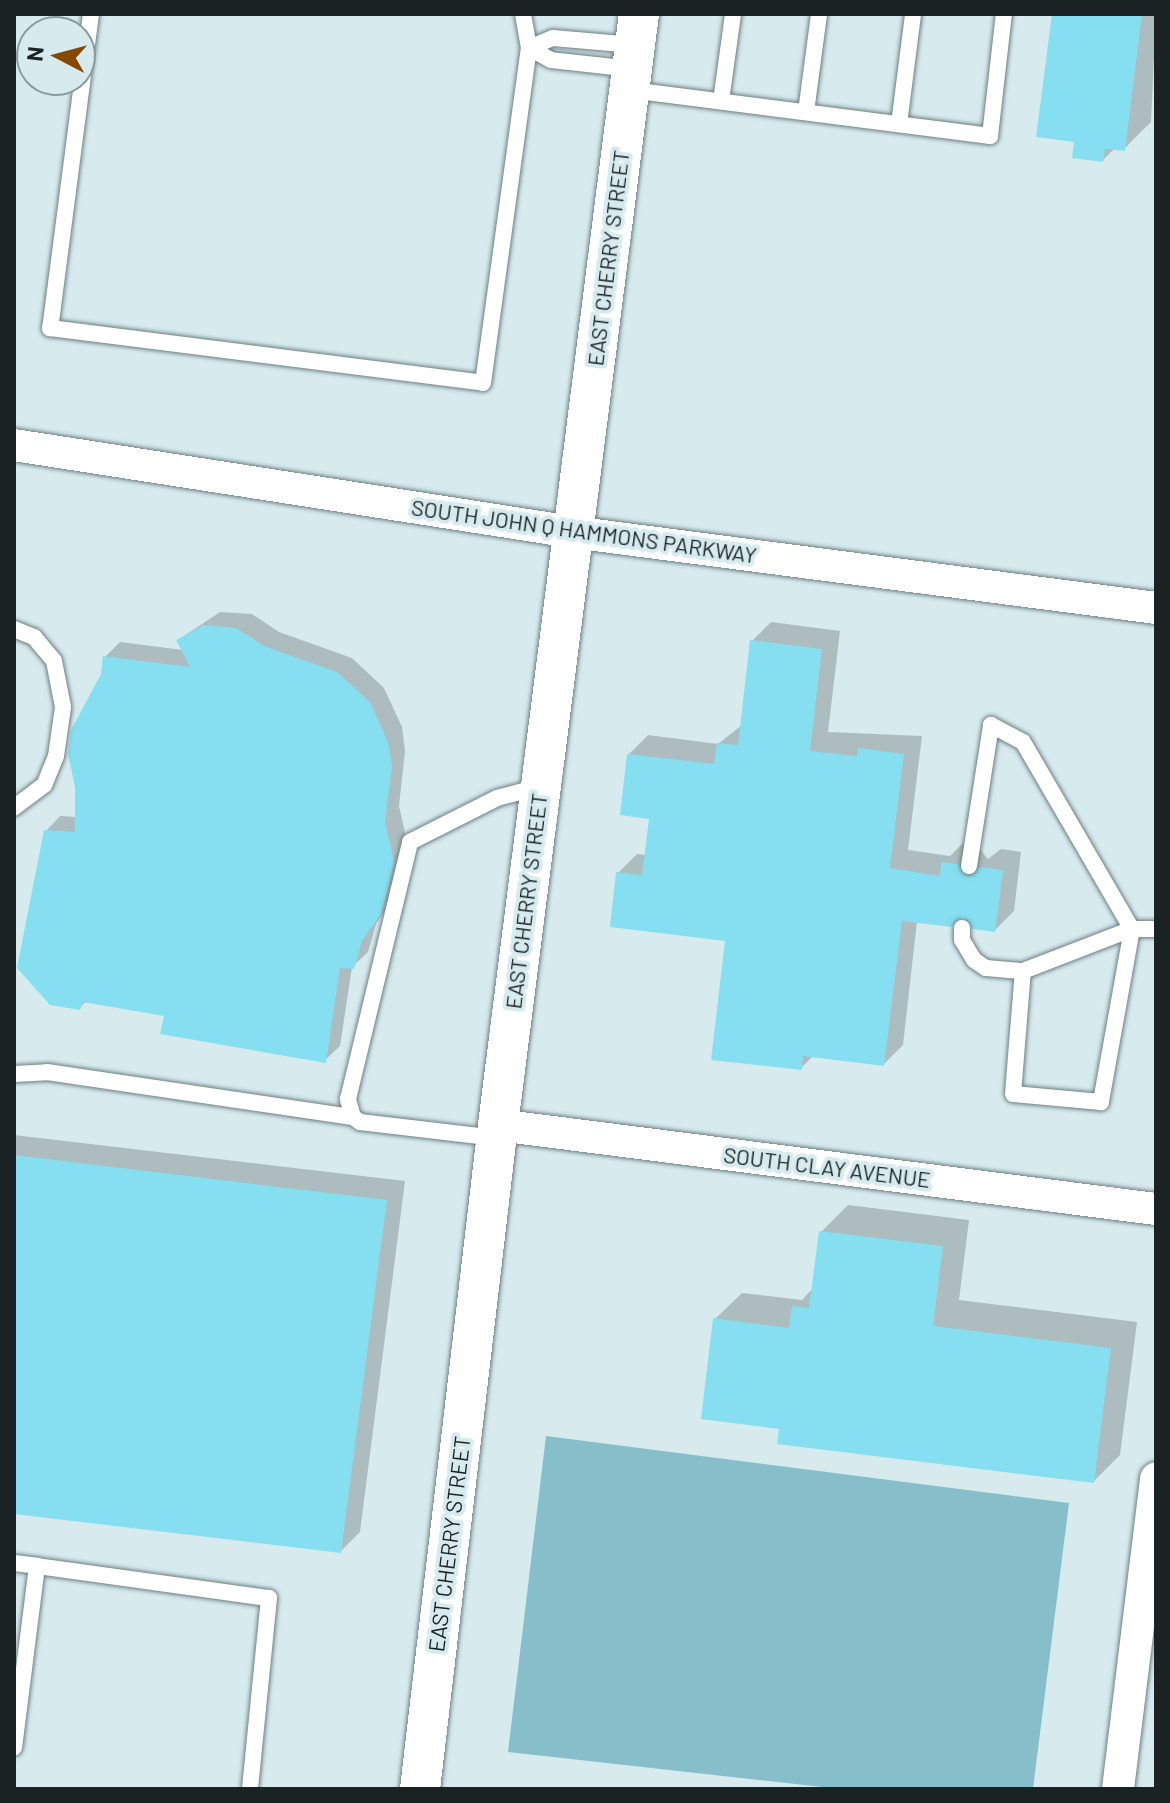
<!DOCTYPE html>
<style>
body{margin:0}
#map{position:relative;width:1170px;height:1803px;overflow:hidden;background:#d7ebef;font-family:Barlow,sans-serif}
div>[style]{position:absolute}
.green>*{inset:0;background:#86bfca}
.shadow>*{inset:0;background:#0003}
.building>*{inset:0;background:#85dff1}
.roads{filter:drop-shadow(0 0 2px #6d7f83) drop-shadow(0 0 2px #6d7f83)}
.service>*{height:16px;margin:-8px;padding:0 8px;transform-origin:8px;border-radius:8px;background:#fff}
.minor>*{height:32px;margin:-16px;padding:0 16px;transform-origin:16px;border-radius:16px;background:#fff}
.tertiary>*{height:40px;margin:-20px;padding:0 20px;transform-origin:20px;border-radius:20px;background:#fff}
span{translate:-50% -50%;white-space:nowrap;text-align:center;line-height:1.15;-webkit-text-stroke:8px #d7ebef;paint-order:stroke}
.street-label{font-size:22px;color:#1a2223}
.frame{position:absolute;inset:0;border:16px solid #1a2223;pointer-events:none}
.north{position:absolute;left:16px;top:16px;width:80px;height:80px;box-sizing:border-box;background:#d7ebef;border:2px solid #8b9b9d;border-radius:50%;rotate:276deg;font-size:22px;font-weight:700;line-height:32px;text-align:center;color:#1a2223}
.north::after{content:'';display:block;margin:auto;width:28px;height:36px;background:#854a01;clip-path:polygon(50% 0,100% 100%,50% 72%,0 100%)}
</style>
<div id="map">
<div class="green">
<div style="clip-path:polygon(546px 1436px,1069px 1503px,1033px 1789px,840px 1789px,508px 1752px)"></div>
</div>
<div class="shadow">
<div style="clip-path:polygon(1054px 14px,1156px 14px,1151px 122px,1124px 149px,1115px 148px,1103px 160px)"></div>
<div style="clip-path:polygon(220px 612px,252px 614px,279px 632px,352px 658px,384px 688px,402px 727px,405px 751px,399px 806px,408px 846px,395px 897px,376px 924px,368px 952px,352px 967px,340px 1046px,325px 1060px,166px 1014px,87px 1000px,80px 1008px,46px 831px,60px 816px,77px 817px,105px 657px,120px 642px,183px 650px,178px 640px)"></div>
<div style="clip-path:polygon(771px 622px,840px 631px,828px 732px,922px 736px,908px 850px,950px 856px,962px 844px,977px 846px,988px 859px,1001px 849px,1021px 852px,1014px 911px,995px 930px,963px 914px,917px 921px,903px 1045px,884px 1064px,813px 1056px,801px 1068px,727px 939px,618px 873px,637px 854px,646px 855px,651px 817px,629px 754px,648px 735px,718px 744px,742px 725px,752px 641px)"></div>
<div style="clip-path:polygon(14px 1135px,405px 1181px,360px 1532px,341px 1551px,14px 1512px)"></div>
<div style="clip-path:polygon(848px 1205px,969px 1220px,959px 1300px,1137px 1322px,1120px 1455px,1094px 1481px,781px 1427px,715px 1319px,742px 1293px,802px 1300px,814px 1287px,821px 1232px)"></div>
</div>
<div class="building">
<div style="clip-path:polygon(1052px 14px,1142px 14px,1125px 151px,1105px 149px,1103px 162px,1072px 158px,1074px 142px,1036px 137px)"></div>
<div style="clip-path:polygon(204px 625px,236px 628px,264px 646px,337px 672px,370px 702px,388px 742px,392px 766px,385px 822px,394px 862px,381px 914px,362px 941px,354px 969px,340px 968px,326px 1063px,160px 1034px,164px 1016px,83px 1002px,80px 1010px,50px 1005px,17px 968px,44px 830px,75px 832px,75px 787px,68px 754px,71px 730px,101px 674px,103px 656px,190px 667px,176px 640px)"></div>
<div style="clip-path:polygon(750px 640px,822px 649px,810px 751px,857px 756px,858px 748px,904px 754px,890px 868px,940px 876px,941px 862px,958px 864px,968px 877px,980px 867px,1003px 870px,995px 932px,973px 929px,963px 917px,951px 927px,902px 921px,884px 1066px,803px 1056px,802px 1070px,711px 1060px,725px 941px,610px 927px,616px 872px,642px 875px,649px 819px,620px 815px,627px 754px,714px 764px,717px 743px,738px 745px)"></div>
<div style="clip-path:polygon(14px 1155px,387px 1200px,341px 1553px,14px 1514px)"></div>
<div style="clip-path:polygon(819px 1231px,943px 1246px,933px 1326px,1111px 1348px,1094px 1483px,777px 1444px,779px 1429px,701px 1419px,713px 1318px,789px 1328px,792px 1306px,809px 1308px)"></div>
</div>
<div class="roads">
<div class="service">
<div style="left:91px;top:14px;width:317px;rotate:97.4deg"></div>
<div style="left:50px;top:328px;width:436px;rotate:7.2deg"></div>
<div style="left:483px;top:383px;width:338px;rotate:-82.2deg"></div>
<div style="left:529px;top:48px;width:35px;rotate:-100deg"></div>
<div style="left:632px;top:69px;width:81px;rotate:-173.7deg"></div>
<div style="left:551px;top:60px;width:25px;rotate:-151deg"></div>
<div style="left:529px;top:48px;width:26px;rotate:-23deg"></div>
<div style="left:553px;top:38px;width:81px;rotate:4.9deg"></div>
<div style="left:631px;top:90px;width:362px;rotate:7.3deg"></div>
<div style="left:990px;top:136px;width:123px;rotate:-83.5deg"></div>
<div style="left:721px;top:101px;width:88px;rotate:-82.1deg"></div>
<div style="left:806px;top:112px;width:99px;rotate:-82.4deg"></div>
<div style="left:899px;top:124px;width:111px;rotate:-82.7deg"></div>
<div style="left:14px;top:629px;width:22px;rotate:22deg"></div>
<div style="left:34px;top:637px;width:31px;rotate:50deg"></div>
<div style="left:54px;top:661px;width:47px;rotate:78.9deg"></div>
<div style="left:63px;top:707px;width:49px;rotate:98.1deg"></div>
<div style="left:56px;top:756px;width:31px;rotate:112deg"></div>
<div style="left:44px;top:785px;width:38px;rotate:143deg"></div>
<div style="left:969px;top:866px;width:143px;rotate:-81.1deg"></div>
<div style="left:991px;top:725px;width:36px;rotate:28deg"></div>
<div style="left:1023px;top:742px;width:216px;rotate:59.8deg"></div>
<div style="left:1132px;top:929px;width:176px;rotate:100.2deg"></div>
<div style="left:1101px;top:1102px;width:88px;rotate:-174.8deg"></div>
<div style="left:1013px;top:1094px;width:123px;rotate:-85.4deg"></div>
<div style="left:1023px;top:971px;width:117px;rotate:-21.1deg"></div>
<div style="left:1132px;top:929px;width:24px"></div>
<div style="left:962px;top:928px;width:12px;rotate:90deg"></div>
<div style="left:962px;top:940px;width:23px;rotate:59deg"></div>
<div style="left:974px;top:960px;width:14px;rotate:34deg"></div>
<div style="left:986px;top:968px;width:37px;rotate:5deg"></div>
<div style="left:14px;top:1074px;width:33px;rotate:-3deg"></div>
<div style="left:47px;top:1072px;width:309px;rotate:8.4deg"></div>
<div style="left:496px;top:1138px;width:137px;rotate:-173.3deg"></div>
<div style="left:360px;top:1122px;width:9px;rotate:-144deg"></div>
<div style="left:353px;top:1117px;width:19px;rotate:-106deg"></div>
<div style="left:348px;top:1099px;width:264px;rotate:-76.4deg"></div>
<div style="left:410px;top:842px;width:97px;rotate:-26.8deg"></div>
<div style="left:497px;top:798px;width:43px;rotate:-14.7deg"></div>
<div style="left:14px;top:1563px;width:23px;rotate:7deg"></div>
<div style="left:37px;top:1566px;width:183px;rotate:97.2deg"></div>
<div style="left:37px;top:1566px;width:234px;rotate:7.9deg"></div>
<div style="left:269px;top:1598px;width:192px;rotate:95.7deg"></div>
</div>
<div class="minor">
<div style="left:14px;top:445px;width:565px;rotate:8.86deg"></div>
<div style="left:572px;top:532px;width:589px;rotate:7.41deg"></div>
<div style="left:498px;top:1125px;width:663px;rotate:7.28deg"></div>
<div style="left:1118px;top:1789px;width:313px;rotate:-83deg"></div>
</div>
<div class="tertiary">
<div style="left:420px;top:1789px;width:669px;rotate:-83.3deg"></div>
<div style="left:498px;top:1125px;width:1120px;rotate:-82.77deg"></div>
</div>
</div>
<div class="street-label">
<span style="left:608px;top:258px;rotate:-83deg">EAST CHERRY STREET</span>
<span style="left:584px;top:531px;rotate:8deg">SOUTH JOHN Q HAMMONS PARKWAY</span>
<span style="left:526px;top:901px;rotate:-83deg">EAST CHERRY STREET</span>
<span style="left:827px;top:1167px;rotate:7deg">SOUTH CLAY AVENUE</span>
<span style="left:449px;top:1544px;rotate:-83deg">EAST CHERRY STREET</span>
</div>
<div class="frame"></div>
<div class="north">N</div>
</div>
